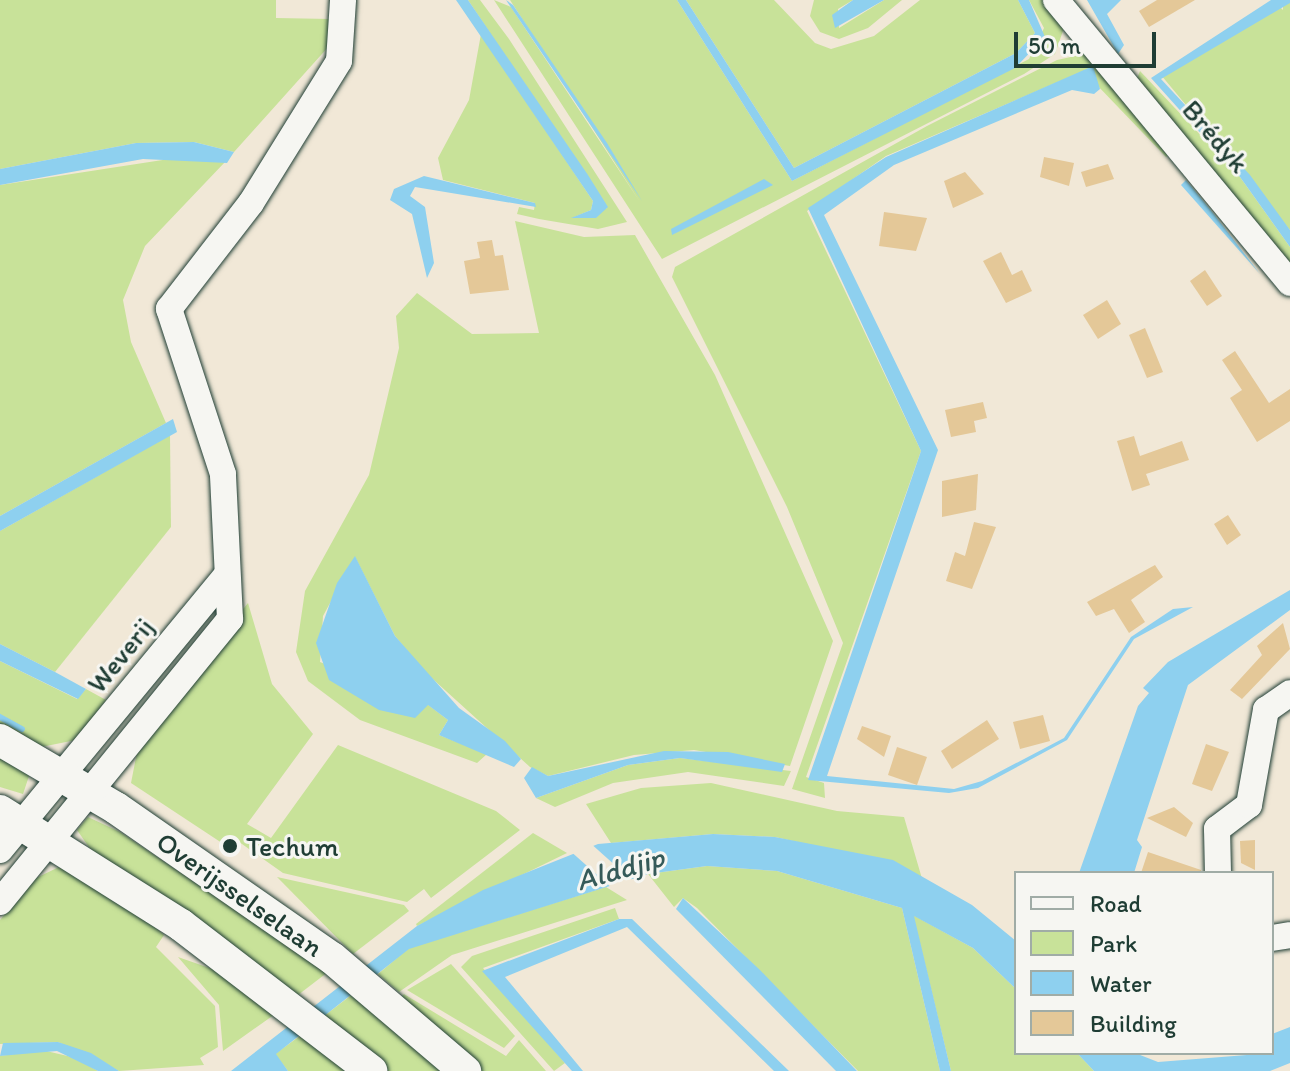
<!DOCTYPE html>
<meta charset="utf-8">
<style>
body{margin:0}
#map{position:relative;width:1290px;height:1071px;overflow:hidden;background:#f1e8d7;font-family:Itim,sans-serif}
div>[style]{position:absolute}
.green>*{inset:0;background:#c8e299}
.water>*{inset:0;background:#8ed0ef}
.pier>*{inset:0;background:#f1e8d7}
.stream>*{height:6px;margin:-3px;padding:0 3px;transform-origin:3px;border-radius:3px;background:#8ed0ef}
.building>*{inset:0;background:#e4c898}
.roads{filter:drop-shadow(0 0 2px #1f3d34) drop-shadow(0 0 2px #1f3d34)}
.minor>*{height:26px;margin:-13px;padding:0 13px;transform-origin:13px;border-radius:13px;background:#f6f6f2}
.major>*{height:32px;margin:-16px;padding:0 16px;transform-origin:16px;border-radius:16px;background:#f6f6f2}
.dots>*{width:22px;height:22px;translate:-50% -50%;box-sizing:border-box;border:4px solid #f6f6f2;border-radius:50%}
span{translate:-50% -50%;white-space:nowrap;text-align:center;line-height:1.15;-webkit-text-stroke:6px #f6f6f2;paint-order:stroke}
.street-label{font-size:28px;color:#1f3d34}
.poi-label{font-size:28px;color:#1f3d34}
.left{translate:0 -50%;text-align:left}
.water-label{font-size:30px;color:#355a59;font-style:italic}
.legend{position:absolute;left:1014px;top:871px;width:260px;height:184px;box-sizing:border-box;background:#f6f6f2;border:2px solid #a0aca6;margin:0;padding:10px 14px;list-style:none;font-size:24px;color:#1f3d34}
.legend li{display:flex;align-items:center;gap:16px;height:40px}
.legend b{width:40px;border:2px solid #a0aca6}
.scale{position:absolute;left:1014px;top:32px;width:142px;height:36px;box-sizing:border-box;border:4px solid #1f3d34;border-top:0;padding-left:10px;font-size:24px;line-height:28px;white-space:nowrap;color:#1f3d34;-webkit-text-stroke:6px #f6f6f2;paint-order:stroke}
</style>
<div id="map">
<div class="green">
<div style="clip-path:polygon(0 0,276px 0,276px 18px,331px 19px,330px 45px,234px 152px,194px 142px,136px 143px,0 169px)"></div>
<div style="clip-path:polygon(468px 0,480px 0,509px 39px,627px 222px,598px 229px,539px 219px,517px 214px,519px 207px,534px 210px,535px 203px,443px 180px,438px 158px,469px 100px,481px 34px,593px 201px,591px 210px,572px 218px,607px 208px)"></div>
<div style="clip-path:polygon(494px 0,511px 7px,640px 202px,510px 0,677px 0,792px 181px,1029px 59px,1044px 28px,1029px 0,1045px 0,1065px 25px,1055px 54px,1024px 74px,662px 259px)"></div>
<div style="clip-path:polygon(686px 0,774px 0,815px 43px,831px 49px,874px 36px,920px 0,1018px 0,1035px 33px,1016px 53px,794px 168px)"></div>
<div style="clip-path:polygon(814px 0,853px 0,838px 9px,839px 28px,884px 0,902px 0,868px 28px,839px 39px,820px 32px,810px 16px)"></div>
<div style="clip-path:polygon(1283px 2px,1290px 3px,1290px 230px,1161px 75px,1278px 5px,1283px 10px)"></div>
<div style="clip-path:polygon(1089px 53px,1174px 149px,1166px 157px,1095px 83px,1093px 67px,886px 156px,807px 211px,921px 451px,806px 777px,824px 783px,825px 798px,792px 789px,843px 643px,787px 507px,672px 277px,675px 267px,927px 126px,1057px 60px)"></div>
<div style="clip-path:polygon(1140px 71px,1240px 177px,1290px 247px,1290px 268px,1136px 81px)"></div>
<div style="clip-path:polygon(182px 157px,225px 162px,145px 246px,123px 300px,131px 342px,166px 423px,0 516px,0 185px)"></div>
<div style="clip-path:polygon(515px 221px,584px 237px,635px 235px,715px 375px,833px 641px,790px 766px,694px 750px,634px 755px,548px 776px,530px 767px,425px 672px,395px 636px,355px 557px,323px 616px,320px 662px,427px 704px,448px 720px,439px 735px,487px 754px,477px 763px,360px 720px,308px 681px,296px 652px,305px 591px,369px 475px,399px 348px,396px 316px,417px 293px,472px 334px,539px 333px)"></div>
<div style="clip-path:polygon(170px 435px,171px 527px,55px 672px,0 644px,0 531px)"></div>
<div style="clip-path:polygon(248px 603px,272px 684px,313px 734px,247px 824px,271px 838px,338px 745px,496px 811px,520px 830px,431px 898px,424px 889px,407px 902px,283px 873px,235px 839px,228px 847px,131px 783px,140px 737px)"></div>
<div style="clip-path:polygon(0 661px,77px 699px,86px 689px,106px 700px,76px 740px,36px 748px,0 728px)"></div>
<div style="clip-path:polygon(0 752px,29px 776px,23px 794px,0 787px)"></div>
<div style="clip-path:polygon(680px 758px,791px 771px,784px 786px,688px 772px,613px 783px,555px 807px,536px 798px,628px 765px)"></div>
<div style="clip-path:polygon(711px 783px,837px 811px,904px 817px,923px 882px,878px 860px,775px 837px,713px 834px,611px 843px,586px 804px,641px 788px)"></div>
<div style="clip-path:polygon(88px 817px,120px 832px,328px 972px,298px 995px,93px 853px,77px 830px)"></div>
<div style="clip-path:polygon(533px 833px,567px 853px,417px 926px,416px 924px)"></div>
<div style="clip-path:polygon(707px 866px,777px 871px,902px 908px,940px 1071px,858px 1071px,697px 908px,683px 898px,674px 907px,648px 874px)"></div>
<div style="clip-path:polygon(59px 867px,117px 893px,164px 935px,156px 947px,215px 1006px,218px 1047px,200px 1058px,204px 1065px,119px 1071px,58px 1042px,0 1044px,0 920px,34px 879px)"></div>
<div style="clip-path:polygon(277px 877px,404px 905px,409px 911px,353px 954px)"></div>
<div style="clip-path:polygon(606px 887px,627px 900px,452px 955px,399px 992px,378px 974px,409px 948px)"></div>
<div style="clip-path:polygon(615px 908px,619px 919px,483px 968px,565px 1063px,554px 1071px,461px 967px,472px 956px)"></div>
<div style="clip-path:polygon(913px 915px,973px 948px,1016px 989px,1016px 1053px,1077px 1053px,1094px 1071px,951px 1071px)"></div>
<div style="clip-path:polygon(178px 957px,238px 978px,278px 1012px,223px 1051px,219px 1005px)"></div>
<div style="clip-path:polygon(451px 964px,515px 1036px,504px 1048px,407px 990px)"></div>
<div style="clip-path:polygon(354px 993px,450px 1071px,388px 1071px,324px 1016px)"></div>
<div style="clip-path:polygon(404px 994px,506px 1056px,519px 1040px,546px 1071px,479px 1071px,399px 999px)"></div>
<div style="clip-path:polygon(304px 1033px,356px 1071px,288px 1071px,275px 1054px)"></div>
<div style="clip-path:polygon(42px 1050px,76px 1058px,98px 1071px,0 1071px,0 1056px)"></div>
</div>
<div class="water">
<div style="clip-path:polygon(456px 0,468px 0,588px 175px,608px 207px,596px 218px,571px 218px,591px 210px,593px 201px)"></div>
<div style="clip-path:polygon(506px 0,513px 5px,607px 143px,642px 201px)"></div>
<div style="clip-path:polygon(677px 0,686px 0,794px 168px,1016px 53px,1035px 33px,1018px 0,1029px 0,1045px 37px,1015px 68px,792px 181px)"></div>
<div style="clip-path:polygon(853px 0,884px 0,835px 28px,832px 15px)"></div>
<div style="clip-path:polygon(1087px 0,1121px 0,1107px 14px,1124px 45px,1118px 54px)"></div>
<div style="clip-path:polygon(1271px 0,1290px 0,1290px 3px,1161px 79px,1250px 175px,1290px 230px,1290px 247px,1240px 177px,1151px 78px)"></div>
<div style="clip-path:polygon(1093px 66px,1100px 89px,1094px 94px,1072px 90px,894px 165px,824px 215px,938px 450px,827px 776px,954px 789px,982px 781px,1064px 738px,1131px 637px,1173px 609px,1193px 607px,1134px 639px,1067px 740px,978px 788px,949px 793px,808px 780px,921px 451px,808px 208px,886px 157px)"></div>
<div style="clip-path:polygon(194px 142px,234px 152px,227px 163px,143px 159px,0 185px,0 169px,136px 143px)"></div>
<div style="clip-path:polygon(424px 176px,535px 203px,536px 207px,415px 187px,410px 196px,425px 207px,434px 263px,427px 278px,412px 214px,390px 200px,394px 189px)"></div>
<div style="clip-path:polygon(764px 179px,773px 185px,672px 235px,671px 229px)"></div>
<div style="clip-path:polygon(1186px 180px,1213px 213px,1260px 274px,1181px 185px)"></div>
<div style="clip-path:polygon(173px 419px,177px 432px,0 531px,0 516px)"></div>
<div style="clip-path:polygon(355px 556px,395px 636px,459px 708px,505px 741px,521px 759px,514px 767px,439px 735px,448px 720px,428px 705px,415px 718px,379px 710px,329px 680px,316px 643px,337px 583px)"></div>
<div style="clip-path:polygon(1290px 590px,1290px 610px,1188px 685px,1137px 840px,1142px 847px,1134px 873px,1079px 873px,1138px 706px,1149px 693px,1143px 688px,1168px 662px)"></div>
<div style="clip-path:polygon(0 644px,55px 672px,86px 689px,78px 699px,0 661px)"></div>
<div style="clip-path:polygon(664px 751px,728px 752px,785px 764px,782px 772px,680px 758px,628px 765px,536px 798px,524px 778px,532px 767px,548px 776px)"></div>
<div style="clip-path:polygon(713px 834px,775px 837px,893px 860px,972px 905px,1016px 941px,1016px 989px,973px 948px,914px 916px,951px 1071px,940px 1071px,902px 908px,777px 871px,707px 866px,648px 874px,409px 949px,276px 1054px,288px 1071px,231px 1071px,417px 926px,483px 890px,598px 844px)"></div>
<div style="clip-path:polygon(683px 898px,760px 970px,857px 1071px,836px 1071px,676px 909px)"></div>
<div style="clip-path:polygon(619px 919px,632px 919px,789px 1071px,774px 1071px,627px 927px,505px 977px,583px 1071px,572px 1071px,482px 971px)"></div>
<div style="clip-path:polygon(1290px 1027px,1290px 1063px,1270px 1071px,1094px 1071px,1077px 1053px,1135px 1053px,1158px 1062px,1272px 1053px,1272px 1034px)"></div>
<div style="clip-path:polygon(58px 1042px,91px 1053px,119px 1071px,98px 1071px,57px 1051px,0 1056px,3px 1043px)"></div>
</div>
<div class="pier">
<div style="clip-path:polygon(589px 842px,635px 883px,613px 889px,568px 849px)"></div>
</div>
<div class="stream">
<div style="left:0;top:717px;width:25px;rotate:29deg"></div>
</div>
<div class="building">
<div style="clip-path:polygon(1157px 0,1195px 0,1149px 27px,1139px 11px)"></div>
<div style="clip-path:polygon(1044px 157px,1074px 163px,1069px 186px,1040px 177px)"></div>
<div style="clip-path:polygon(1108px 164px,1114px 179px,1086px 187px,1081px 172px)"></div>
<div style="clip-path:polygon(965px 172px,984px 194px,953px 208px,944px 181px)"></div>
<div style="clip-path:polygon(884px 212px,927px 218px,916px 251px,879px 246px)"></div>
<div style="clip-path:polygon(492px 240px,495px 256px,503px 255px,509px 290px,470px 294px,464px 261px,480px 258px,477px 242px)"></div>
<div style="clip-path:polygon(1001px 252px,1012px 275px,1022px 270px,1032px 291px,1006px 303px,983px 261px)"></div>
<div style="clip-path:polygon(1205px 270px,1222px 296px,1207px 306px,1190px 281px)"></div>
<div style="clip-path:polygon(1107px 300px,1121px 324px,1098px 339px,1083px 315px)"></div>
<div style="clip-path:polygon(1145px 328px,1163px 372px,1147px 378px,1129px 335px)"></div>
<div style="clip-path:polygon(1235px 351px,1269px 403px,1290px 389px,1290px 421px,1257px 442px,1230px 398px,1242px 390px,1222px 360px)"></div>
<div style="clip-path:polygon(983px 402px,987px 418px,974px 421px,976px 432px,951px 437px,945px 410px)"></div>
<div style="clip-path:polygon(1134px 436px,1140px 456px,1182px 441px,1189px 460px,1146px 474px,1150px 485px,1132px 491px,1117px 441px)"></div>
<div style="clip-path:polygon(978px 474px,976px 510px,942px 517px,942px 481px)"></div>
<div style="clip-path:polygon(1228px 515px,1241px 535px,1227px 545px,1214px 524px)"></div>
<div style="clip-path:polygon(974px 522px,996px 527px,972px 589px,946px 581px,955px 552px,965px 556px)"></div>
<div style="clip-path:polygon(1155px 565px,1163px 577px,1131px 600px,1145px 622px,1129px 633px,1114px 609px,1096px 616px,1087px 602px)"></div>
<div style="clip-path:polygon(1283px 623px,1290px 649px,1242px 699px,1230px 690px,1262px 655px,1257px 646px)"></div>
<div style="clip-path:polygon(1043px 715px,1050px 741px,1020px 749px,1013px 722px)"></div>
<div style="clip-path:polygon(987px 720px,999px 739px,952px 769px,941px 751px)"></div>
<div style="clip-path:polygon(862px 726px,891px 736px,884px 757px,857px 739px)"></div>
<div style="clip-path:polygon(1206px 744px,1229px 752px,1212px 791px,1192px 784px)"></div>
<div style="clip-path:polygon(897px 747px,927px 757px,917px 785px,888px 775px)"></div>
<div style="clip-path:polygon(1174px 807px,1193px 823px,1186px 837px,1147px 818px)"></div>
<div style="clip-path:polygon(1255px 840px,1255px 870px,1241px 863px,1240px 841px)"></div>
<div style="clip-path:polygon(1148px 852px,1201px 870px,1201px 873px,1141px 873px)"></div>
</div>
<div class="roads">
<div class="minor">
<div style="left:1056px;top:0;width:367px;rotate:50.4deg"></div>
<div style="left:0;top:850px;width:357px;rotate:-50.5deg"></div>
<div style="left:1218px;top:873px;width:44px;rotate:-91.3deg"></div>
<div style="left:1217px;top:829px;width:40px;rotate:-37deg"></div>
<div style="left:1249px;top:805px;width:97px;rotate:-79.9deg"></div>
<div style="left:1266px;top:710px;width:29px;rotate:-35deg"></div>
<div style="left:0;top:902px;width:365px;rotate:-50.9deg"></div>
<div style="left:230px;top:619px;width:145px;rotate:-92.8deg"></div>
<div style="left:223px;top:474px;width:174px;rotate:-108.1deg"></div>
<div style="left:169px;top:309px;width:134px;rotate:-52.3deg"></div>
<div style="left:251px;top:203px;width:167px;rotate:-58.2deg"></div>
<div style="left:339px;top:61px;width:61px;rotate:-86.2deg"></div>
<div style="left:1272px;top:938px;width:18px;rotate:-9deg"></div>
</div>
<div class="major">
<div style="left:0;top:740px;width:134px;rotate:30.4deg"></div>
<div style="left:116px;top:808px;width:263px;rotate:34.8deg"></div>
<div style="left:332px;top:958px;width:175px;rotate:40.4deg"></div>
<div style="left:0;top:811px;width:214px;rotate:32.2deg"></div>
<div style="left:181px;top:925px;width:240px;rotate:37.5deg"></div>
</div>
</div>
<div class="dots">
<div style="left:230px;top:846px;background:#1f3d34"></div>
</div>
<div class="street-label">
<span style="left:1216px;top:136px;rotate:49deg">Brédyk</span>
<span style="left:120px;top:655px;rotate:-51deg">Weverij</span>
<span style="left:240px;top:894px;rotate:35deg">Overijsselselaan</span>
</div>
<div class="poi-label">
<span class="left" style="left:246px;top:846px">Techum</span>
</div>
<div class="water-label">
<span style="left:620px;top:869px;rotate:-16deg">Alddjip</span>
</div>
<ul class="legend">
<li><b style="height:10px;background:#f6f6f2"></b>Road</li>
<li><b style="height:22px;background:#c8e299"></b>Park</li>
<li><b style="height:22px;background:#8ed0ef"></b>Water</li>
<li><b style="height:22px;background:#e4c898"></b>Building</li>
</ul>
<div class="scale">50 m</div>
</div>
